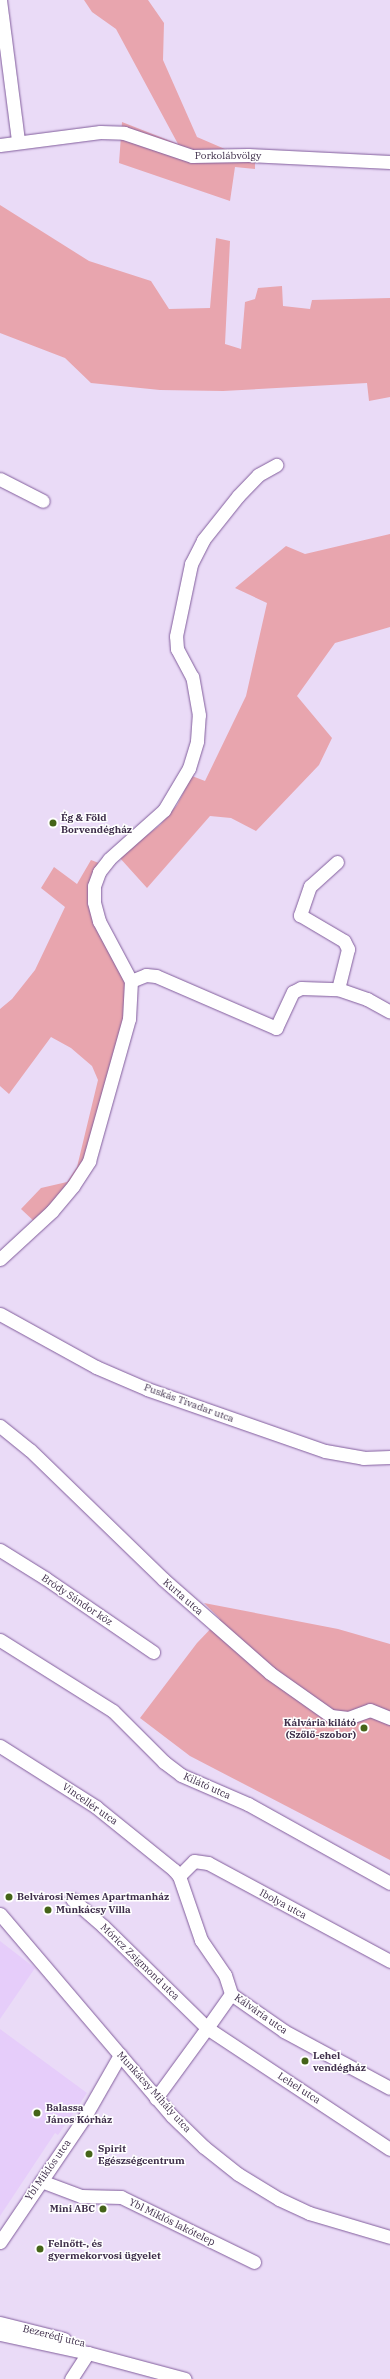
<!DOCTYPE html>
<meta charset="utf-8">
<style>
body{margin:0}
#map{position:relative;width:390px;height:2379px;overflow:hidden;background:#eadbf7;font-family:"IBM Plex Serif",serif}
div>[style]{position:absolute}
.built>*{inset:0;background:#e6cdfa}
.green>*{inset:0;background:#e8a5ae}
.roads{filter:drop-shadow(0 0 1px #815d9c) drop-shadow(0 0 1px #815d9c)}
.minor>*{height:13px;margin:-6.5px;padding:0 6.5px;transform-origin:6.5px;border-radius:6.5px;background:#fff}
.dots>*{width:11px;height:11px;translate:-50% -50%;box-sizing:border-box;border:2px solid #fff;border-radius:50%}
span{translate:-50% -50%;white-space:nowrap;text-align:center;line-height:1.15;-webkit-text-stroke:3px #fff;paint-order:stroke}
.street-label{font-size:10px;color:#3e2e4a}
.poi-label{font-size:10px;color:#3e2e4a;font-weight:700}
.left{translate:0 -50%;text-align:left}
.right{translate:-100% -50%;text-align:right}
</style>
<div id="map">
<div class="built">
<div style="clip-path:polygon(0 1941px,35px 1968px,0 2019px)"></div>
<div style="clip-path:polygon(0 2029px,87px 2093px,58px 2135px,55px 2133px,0 2216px)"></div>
</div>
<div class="green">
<div style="clip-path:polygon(84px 0,148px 0,164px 23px,163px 60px,197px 137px,255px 162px,255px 169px,235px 167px,230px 201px,119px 163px,122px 122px,178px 144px,116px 29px,92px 12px)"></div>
<div style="clip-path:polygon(0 205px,89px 261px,151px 281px,169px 309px,210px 308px,216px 238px,230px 241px,225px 344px,241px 349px,245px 302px,255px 299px,258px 288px,282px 286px,283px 306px,310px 309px,312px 300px,390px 298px,390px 397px,369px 401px,367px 383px,223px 391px,160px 390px,91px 383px,65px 358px,0 333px)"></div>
<div style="clip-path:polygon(390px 534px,390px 627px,335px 643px,297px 696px,332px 738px,319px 765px,256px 831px,231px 818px,210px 816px,147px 888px,119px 857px,160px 825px,177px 805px,192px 776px,205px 781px,246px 696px,267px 603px,235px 588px,286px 546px,305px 554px)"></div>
<div style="clip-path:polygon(91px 860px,104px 865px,94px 902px,131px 981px,129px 1019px,89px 1161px,37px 1224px,21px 1209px,41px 1188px,67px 1182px,77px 1167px,98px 1080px,92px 1066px,71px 1048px,51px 1037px,9px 1094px,0 1086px,0 1009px,12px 999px,35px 970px,65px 907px,41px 888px,54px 867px,77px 884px)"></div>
<div style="clip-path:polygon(204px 1603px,338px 1629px,390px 1644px,390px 1860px,190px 1756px,140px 1718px,197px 1643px,220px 1619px)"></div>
</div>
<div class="roads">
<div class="minor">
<div style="left:0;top:0;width:142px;rotate:82.7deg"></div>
<div style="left:0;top:145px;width:101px;rotate:-7.4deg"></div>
<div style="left:100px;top:132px;width:24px;rotate:2deg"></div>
<div style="left:124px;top:133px;width:72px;rotate:18.7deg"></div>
<div style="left:192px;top:156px;width:56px;rotate:-1deg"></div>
<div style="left:248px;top:155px;width:142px;rotate:2.8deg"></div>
<div style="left:0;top:479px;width:48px;rotate:27.1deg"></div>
<div style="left:337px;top:862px;width:36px;rotate:138deg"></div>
<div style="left:310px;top:886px;width:31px;rotate:109deg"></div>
<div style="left:300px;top:915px;width:51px;rotate:30.6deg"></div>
<div style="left:344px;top:941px;width:9px;rotate:63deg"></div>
<div style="left:348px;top:949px;width:41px;rotate:104deg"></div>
<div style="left:131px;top:981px;width:16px;rotate:-22deg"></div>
<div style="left:146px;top:975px;width:10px;rotate:6deg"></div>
<div style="left:156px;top:976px;width:131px;rotate:23.4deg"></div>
<div style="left:276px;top:1028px;width:40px;rotate:-65deg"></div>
<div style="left:293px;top:992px;width:9px;rotate:-27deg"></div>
<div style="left:301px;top:988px;width:37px;rotate:2deg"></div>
<div style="left:338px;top:989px;width:31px;rotate:19deg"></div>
<div style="left:367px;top:999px;width:26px;rotate:29deg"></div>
<div style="left:0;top:1259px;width:71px;rotate:-42.7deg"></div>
<div style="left:52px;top:1211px;width:33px;rotate:-50deg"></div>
<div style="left:73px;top:1186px;width:30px;rotate:-57deg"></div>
<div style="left:89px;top:1161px;width:148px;rotate:-74.3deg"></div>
<div style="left:129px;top:1019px;width:38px;rotate:-87deg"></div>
<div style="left:131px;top:981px;width:68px;rotate:-118.1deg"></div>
<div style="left:99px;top:921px;width:20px;rotate:-105deg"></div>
<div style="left:94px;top:902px;width:16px;rotate:-90deg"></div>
<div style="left:94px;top:886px;width:15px;rotate:-70deg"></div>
<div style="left:99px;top:872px;width:16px;rotate:-52deg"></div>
<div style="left:109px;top:859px;width:74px;rotate:-41.7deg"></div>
<div style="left:164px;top:810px;width:49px;rotate:-59.2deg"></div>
<div style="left:189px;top:768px;width:28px;rotate:-73deg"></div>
<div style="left:197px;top:741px;width:26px;rotate:-86deg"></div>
<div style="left:199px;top:715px;width:39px;rotate:-100deg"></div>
<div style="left:192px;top:677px;width:32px;rotate:-118deg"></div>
<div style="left:177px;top:649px;width:13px;rotate:-94deg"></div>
<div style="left:176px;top:636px;width:74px;rotate:-78.2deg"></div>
<div style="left:191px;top:564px;width:27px;rotate:-63deg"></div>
<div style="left:203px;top:540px;width:56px;rotate:-51.5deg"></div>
<div style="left:238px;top:496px;width:29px;rotate:-46deg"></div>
<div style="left:258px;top:475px;width:21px;rotate:-29deg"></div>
<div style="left:0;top:1314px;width:110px;rotate:28.9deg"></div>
<div style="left:96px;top:1367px;width:56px;rotate:23.3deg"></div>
<div style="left:147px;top:1389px;width:188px;rotate:19.2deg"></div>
<div style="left:325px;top:1451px;width:39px;rotate:10deg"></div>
<div style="left:363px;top:1458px;width:27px;rotate:-2deg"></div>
<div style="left:0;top:1426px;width:38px;rotate:39deg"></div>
<div style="left:30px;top:1450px;width:185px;rotate:44.1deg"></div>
<div style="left:163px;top:1579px;width:142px;rotate:41.3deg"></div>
<div style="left:270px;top:1673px;width:75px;rotate:35.2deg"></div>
<div style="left:331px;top:1716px;width:17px;rotate:7deg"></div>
<div style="left:348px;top:1718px;width:23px;rotate:-20deg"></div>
<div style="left:370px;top:1710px;width:22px;rotate:22deg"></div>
<div style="left:0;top:1550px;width:53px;rotate:31.9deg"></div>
<div style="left:45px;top:1578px;width:131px;rotate:34.4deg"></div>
<div style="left:0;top:1640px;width:133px;rotate:32.1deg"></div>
<div style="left:113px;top:1711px;width:72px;rotate:45deg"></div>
<div style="left:164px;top:1762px;width:21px;rotate:37deg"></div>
<div style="left:181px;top:1775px;width:73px;rotate:23.4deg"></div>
<div style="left:248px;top:1804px;width:162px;rotate:29.1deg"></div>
<div style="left:0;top:1746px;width:114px;rotate:32.4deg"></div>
<div style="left:96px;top:1807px;width:100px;rotate:38.9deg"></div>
<div style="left:174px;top:1870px;width:8px;rotate:50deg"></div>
<div style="left:179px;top:1876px;width:68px;rotate:71deg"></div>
<div style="left:201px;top:1940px;width:42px;rotate:55.6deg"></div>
<div style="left:225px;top:1975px;width:20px;rotate:72deg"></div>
<div style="left:231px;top:1994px;width:65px;rotate:34.9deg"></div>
<div style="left:284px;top:2031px;width:120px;rotate:28.3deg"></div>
<div style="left:179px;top:1876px;width:21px;rotate:-45deg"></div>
<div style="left:194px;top:1861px;width:14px;rotate:8deg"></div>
<div style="left:208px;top:1863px;width:207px;rotate:28.3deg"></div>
<div style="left:72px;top:1899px;width:41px;rotate:41.1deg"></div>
<div style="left:103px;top:1926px;width:146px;rotate:44.4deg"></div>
<div style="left:207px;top:2028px;width:87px;rotate:126.1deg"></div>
<div style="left:0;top:1914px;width:265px;rotate:49.6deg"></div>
<div style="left:172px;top:2116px;width:45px;rotate:44.1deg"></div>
<div style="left:204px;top:2147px;width:43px;rotate:38.5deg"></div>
<div style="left:238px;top:2174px;width:48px;rotate:31.4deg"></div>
<div style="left:279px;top:2199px;width:33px;rotate:25deg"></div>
<div style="left:309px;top:2213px;width:84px;rotate:16.5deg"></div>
<div style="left:231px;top:1994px;width:42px;rotate:125.2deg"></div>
<div style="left:207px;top:2028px;width:219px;rotate:33.5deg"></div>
<div style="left:41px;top:2181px;width:43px;rotate:20.6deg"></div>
<div style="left:81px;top:2196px;width:40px;rotate:1.4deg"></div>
<div style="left:121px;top:2197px;width:148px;rotate:26deg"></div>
<div style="left:0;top:2242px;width:150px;rotate:-55.9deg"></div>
<div style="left:84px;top:2118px;width:73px;rotate:-60.3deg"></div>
<div style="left:0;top:2323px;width:66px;rotate:14deg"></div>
<div style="left:0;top:2334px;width:90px;rotate:12.2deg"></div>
<div style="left:88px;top:2353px;width:100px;rotate:15deg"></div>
<div style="left:71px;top:2379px;width:31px;rotate:-57deg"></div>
</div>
</div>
<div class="dots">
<div style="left:53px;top:823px;background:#456419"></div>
<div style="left:364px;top:1728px;background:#456419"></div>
<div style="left:9px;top:1897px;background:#456419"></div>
<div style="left:48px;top:1910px;background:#456419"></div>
<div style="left:305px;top:2061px;background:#456419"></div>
<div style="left:37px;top:2113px;background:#456419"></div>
<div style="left:89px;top:2154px;background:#456419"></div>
<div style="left:103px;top:2209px;background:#456419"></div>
<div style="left:40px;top:2249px;background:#456419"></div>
</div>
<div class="street-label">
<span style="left:228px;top:156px">Porkolábvölgy</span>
<span style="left:189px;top:1403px;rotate:20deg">Puskás Tivadar utca</span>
<span style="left:183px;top:1597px;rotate:41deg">Kurta utca</span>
<span style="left:77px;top:1600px;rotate:34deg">Bródy Sándor köz</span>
<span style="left:207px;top:1786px;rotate:24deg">Kilátó utca</span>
<span style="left:90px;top:1804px;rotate:35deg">Vincellér utca</span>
<span style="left:283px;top:1904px;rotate:28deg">Ibolya utca</span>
<span style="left:140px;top:1962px;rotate:44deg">Móricz Zsigmond utca</span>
<span style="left:261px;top:2014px;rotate:35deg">Kálvária utca</span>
<span style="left:299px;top:2088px;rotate:33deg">Lehel utca</span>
<span style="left:154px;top:2092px;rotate:48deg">Munkácsy Mihály utca</span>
<span style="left:48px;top:2170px;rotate:-55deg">Ybl Miklós utca</span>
<span style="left:172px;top:2222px;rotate:26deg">Ybl Miklós lakótelep</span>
<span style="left:54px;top:2336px;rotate:14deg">Bezerédj utca</span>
</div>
<div class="poi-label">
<span class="left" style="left:61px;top:823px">Ég &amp; Föld<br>Borvendégház</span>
<span class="right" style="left:356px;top:1728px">Kálvária kilátó<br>(Szőlő-szobor)</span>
<span class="left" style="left:17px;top:1897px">Belvárosi Nemes Apartmanház</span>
<span class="left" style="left:56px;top:1910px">Munkácsy Villa</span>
<span class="left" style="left:313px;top:2061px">Lehel<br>vendégház</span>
<span class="left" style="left:46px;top:2113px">Balassa<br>János Kórház</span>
<span class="left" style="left:98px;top:2154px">Spirit<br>Egészségcentrum</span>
<span class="right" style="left:95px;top:2209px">Mini ABC</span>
<span class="left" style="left:48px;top:2249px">Felnőtt-, és<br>gyermekorvosi ügyelet</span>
</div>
</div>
